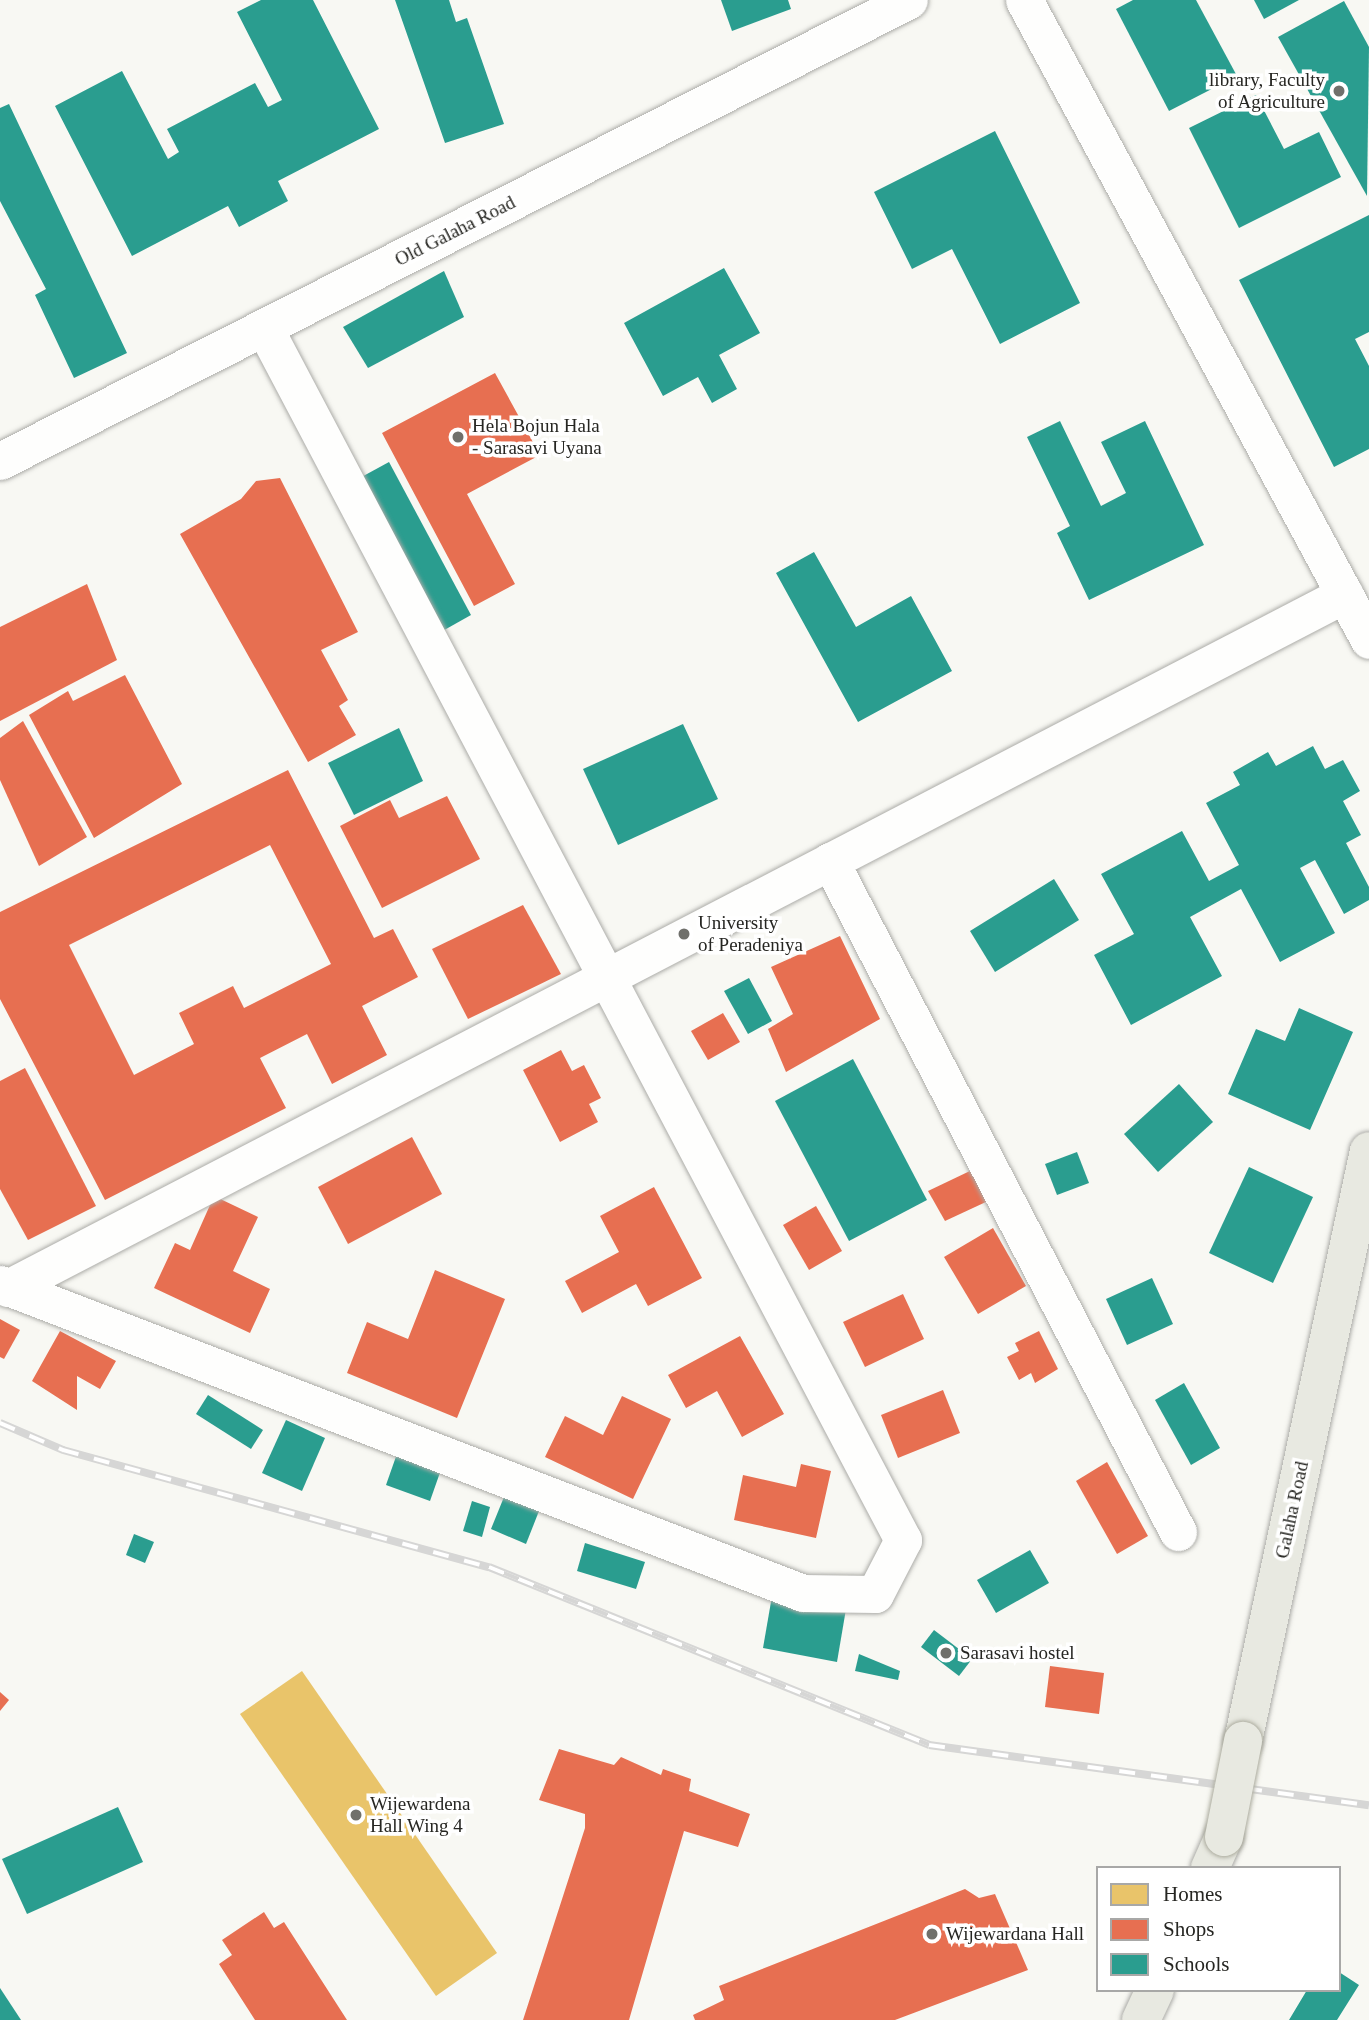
<!DOCTYPE html>
<style>
body{margin:0}
#map{position:relative;width:1369px;height:2020px;overflow:hidden;background:#f8f8f3;font-family:Georgia,serif}
div>[style]{position:absolute}
.homes>*{inset:0;background:#e9c46a}
.shops>*{inset:0;background:#e76f51}
.schools>*{inset:0;background:#2a9d8f}
.roads{filter:drop-shadow(0 0 2px #acaca8) drop-shadow(0 0 2px #acaca8)}
.minor>*{height:37px;margin:-18.5px;padding:0 18.5px;transform-origin:18.5px;border-radius:18.5px;background:#fefefd}
.major>*{height:38px;margin:-19px;padding:0 19px;transform-origin:19px;border-radius:19px;background:#e8e9e1}
.rail>*{height:8px;margin-top:-4px;transform-origin:0;background:repeating-linear-gradient(90deg,#fff 0 16px,#d6d6d5 0 32px);box-sizing:border-box;border-block:2px solid #d6d6d5}
.bridges{filter:drop-shadow(0 0 2px #acac9f) drop-shadow(0 0 2px #acac9f)}
.major-bridge>*{height:38px;margin:-19px;padding:0 19px;transform-origin:19px;border-radius:19px;background:#e8e9e1}
.dots>*{width:19px;height:19px;translate:-50% -50%;box-sizing:border-box;border:4px solid #fff;border-radius:50%}
span{translate:-50% -50%;white-space:nowrap;text-align:center;line-height:1.15;-webkit-text-stroke:7px #fff;paint-order:stroke}
.poi-label{font-size:19px;color:#262622}
.right{translate:-100% -50%;text-align:right}
.left{translate:0 -50%;text-align:left}
.street-label{font-size:19px;color:#262622}
.legend{position:absolute;left:1096px;top:1866px;width:245px;height:126px;box-sizing:border-box;background:#fff;border:2px solid #a8a8a7;margin:0;padding:9px 12px;list-style:none;font-size:21px;color:#262622}
.legend li{display:flex;align-items:center;gap:14px;height:35px}
.legend b{width:35px;border:2px solid #a8a8a7}
</style>
<div id="map">
<div class="homes">
<div style="clip-path:polygon(302px 1671px,497px 1953px,436px 1996px,240px 1714px)"></div>
</div>
<div class="shops">
<div style="clip-path:polygon(495px 373px,540px 455px,467px 494px,515px 584px,474px 606px,382px 433px)"></div>
<div style="clip-path:polygon(280px 478px,358px 632px,321px 650px,348px 700px,339px 706px,356px 735px,308px 762px,180px 534px,241px 499px,256px 481px)"></div>
<div style="clip-path:polygon(87px 584px,117px 660px,0 721px,0 627px)"></div>
<div style="clip-path:polygon(125px 675px,182px 784px,94px 838px,29px 715px,68px 691px,73px 701px)"></div>
<div style="clip-path:polygon(23px 721px,87px 837px,39px 866px,0 780px,0 738px)"></div>
<div style="clip-path:polygon(evenodd,288px 770px,374px 938px,393px 929px,418px 977px,362px 1006px,387px 1055px,332px 1084px,307px 1034px,260px 1058px,286px 1108px,105px 1200px,0 999px,0 912px,288px 770px,270px 845px,331px 964px,244px 1008px,233px 986px,179px 1013px,194px 1044px,134px 1075px,69px 945px,270px 845px)"></div>
<div style="clip-path:polygon(447px 796px,480px 859px,382px 908px,340px 826px,390px 800px,399px 818px)"></div>
<div style="clip-path:polygon(523px 905px,561px 974px,468px 1019px,432px 949px)"></div>
<div style="clip-path:polygon(840px 936px,880px 1019px,786px 1072px,768px 1029px,793px 1014px,771px 967px)"></div>
<div style="clip-path:polygon(723px 1013px,740px 1042px,708px 1060px,691px 1031px)"></div>
<div style="clip-path:polygon(561px 1050px,572px 1071px,584px 1065px,601px 1098px,589px 1104px,598px 1122px,560px 1142px,523px 1070px)"></div>
<div style="clip-path:polygon(25px 1068px,96px 1206px,28px 1240px,0 1189px,0 1081px)"></div>
<div style="clip-path:polygon(412px 1137px,442px 1194px,348px 1244px,318px 1187px)"></div>
<div style="clip-path:polygon(972px 1170px,988px 1201px,945px 1221px,928px 1191px)"></div>
<div style="clip-path:polygon(654px 1187px,702px 1278px,648px 1306px,636px 1284px,582px 1313px,565px 1281px,619px 1252px,600px 1216px)"></div>
<div style="clip-path:polygon(214px 1196px,258px 1217px,233px 1271px,270px 1289px,250px 1333px,154px 1288px,175px 1243px,190px 1250px)"></div>
<div style="clip-path:polygon(816px 1206px,842px 1251px,809px 1270px,783px 1225px)"></div>
<div style="clip-path:polygon(993px 1228px,1026px 1286px,978px 1314px,944px 1257px)"></div>
<div style="clip-path:polygon(435px 1270px,505px 1299px,457px 1418px,347px 1373px,367px 1322px,408px 1339px)"></div>
<div style="clip-path:polygon(903px 1294px,924px 1339px,865px 1367px,843px 1322px)"></div>
<div style="clip-path:polygon(0 1319px,20px 1330px,4px 1359px,0 1357px)"></div>
<div style="clip-path:polygon(60px 1331px,116px 1361px,100px 1389px,77px 1376px,77px 1410px,32px 1381px)"></div>
<div style="clip-path:polygon(1039px 1331px,1058px 1369px,1035px 1383px,1031px 1373px,1019px 1380px,1007px 1357px,1019px 1351px,1015px 1343px)"></div>
<div style="clip-path:polygon(740px 1336px,784px 1414px,742px 1437px,717px 1391px,686px 1408px,668px 1375px)"></div>
<div style="clip-path:polygon(943px 1390px,960px 1433px,898px 1458px,881px 1415px)"></div>
<div style="clip-path:polygon(622px 1396px,671px 1419px,633px 1499px,545px 1457px,565px 1416px,603px 1435px)"></div>
<div style="clip-path:polygon(1107px 1462px,1148px 1536px,1117px 1554px,1076px 1481px)"></div>
<div style="clip-path:polygon(801px 1464px,831px 1471px,816px 1538px,734px 1520px,743px 1475px,796px 1487px)"></div>
<div style="clip-path:polygon(1050px 1666px,1104px 1673px,1099px 1714px,1045px 1707px)"></div>
<div style="clip-path:polygon(0 1692px,9px 1700px,0 1711px)"></div>
<div style="clip-path:polygon(559px 1749px,614px 1765px,621px 1757px,661px 1775px,663px 1769px,691px 1779px,689px 1791px,750px 1814px,738px 1847px,684px 1831px,629px 2020px,523px 2020px,585px 1828px,585px 1814px,539px 1800px)"></div>
<div style="clip-path:polygon(965px 1889px,979px 1898px,995px 1894px,1028px 1970px,895px 2020px,695px 2020px,693px 2015px,724px 2000px,719px 1986px)"></div>
<div style="clip-path:polygon(264px 1912px,274px 1928px,284px 1922px,347px 2020px,255px 2020px,219px 1964px,232px 1955px,222px 1940px)"></div>
</div>
<div class="schools">
<div style="clip-path:polygon(261px 0,313px 0,379px 129px,278px 181px,288px 201px,239px 227px,228px 206px,132px 256px,55px 106px,122px 71px,168px 159px,179px 152px,167px 129px,255px 83px,268px 107px,282px 100px,237px 12px)"></div>
<div style="clip-path:polygon(395px 0,449px 0,456px 22px,467px 18px,504px 124px,445px 143px)"></div>
<div style="clip-path:polygon(721px 0,788px 0,791px 9px,732px 31px)"></div>
<div style="clip-path:polygon(1133px 0,1196px 0,1237px 76px,1169px 111px,1116px 9px)"></div>
<div style="clip-path:polygon(1254px 0,1299px 0,1264px 19px)"></div>
<div style="clip-path:polygon(1344px 1px,1369px 47px,1367px 196px,1278px 37px)"></div>
<div style="clip-path:polygon(1256px 95px,1284px 149px,1319px 132px,1341px 177px,1239px 228px,1189px 128px)"></div>
<div style="clip-path:polygon(9px 104px,127px 353px,74px 378px,35px 295px,46px 289px,0 201px,0 108px)"></div>
<div style="clip-path:polygon(995px 131px,1080px 303px,1000px 344px,952px 249px,912px 269px,874px 192px)"></div>
<div style="clip-path:polygon(1369px 215px,1369px 332px,1355px 339px,1369px 366px,1369px 449px,1334px 467px,1239px 280px)"></div>
<div style="clip-path:polygon(724px 268px,760px 333px,719px 355px,737px 389px,712px 403px,698px 377px,663px 396px,624px 323px)"></div>
<div style="clip-path:polygon(444px 271px,464px 317px,368px 368px,343px 327px)"></div>
<div style="clip-path:polygon(1060px 421px,1101px 506px,1126px 493px,1101px 442px,1145px 421px,1204px 545px,1089px 600px,1057px 533px,1070px 526px,1027px 437px)"></div>
<div style="clip-path:polygon(389px 462px,471px 615px,439px 633px,356px 480px)"></div>
<div style="clip-path:polygon(814px 552px,856px 627px,911px 596px,952px 671px,858px 722px,776px 573px)"></div>
<div style="clip-path:polygon(683px 724px,718px 799px,618px 845px,583px 769px)"></div>
<div style="clip-path:polygon(399px 728px,423px 781px,354px 815px,328px 763px)"></div>
<div style="clip-path:polygon(1313px 746px,1325px 769px,1343px 760px,1360px 791px,1343px 801px,1361px 835px,1346px 843px,1369px 887px,1369px 900px,1344px 914px,1315px 860px,1300px 868px,1335px 933px,1280px 962px,1241px 889px,1190px 917px,1222px 976px,1131px 1025px,1094px 955px,1134px 934px,1101px 874px,1182px 831px,1209px 881px,1239px 865px,1206px 803px,1240px 785px,1233px 772px,1268px 752px,1276px 766px)"></div>
<div style="clip-path:polygon(1054px 879px,1079px 920px,995px 972px,970px 931px)"></div>
<div style="clip-path:polygon(749px 978px,772px 1021px,748px 1034px,724px 991px)"></div>
<div style="clip-path:polygon(1299px 1008px,1353px 1032px,1310px 1130px,1228px 1094px,1256px 1029px,1285px 1041px)"></div>
<div style="clip-path:polygon(853px 1059px,927px 1200px,849px 1241px,775px 1101px)"></div>
<div style="clip-path:polygon(1179px 1084px,1213px 1122px,1158px 1172px,1124px 1134px)"></div>
<div style="clip-path:polygon(1077px 1152px,1089px 1183px,1057px 1195px,1045px 1164px)"></div>
<div style="clip-path:polygon(1249px 1167px,1313px 1197px,1273px 1283px,1209px 1253px)"></div>
<div style="clip-path:polygon(1152px 1278px,1173px 1324px,1127px 1345px,1106px 1299px)"></div>
<div style="clip-path:polygon(1184px 1383px,1220px 1448px,1191px 1465px,1155px 1400px)"></div>
<div style="clip-path:polygon(208px 1395px,263px 1430px,251px 1449px,196px 1414px)"></div>
<div style="clip-path:polygon(286px 1420px,325px 1438px,302px 1491px,262px 1473px)"></div>
<div style="clip-path:polygon(399px 1448px,443px 1464px,430px 1501px,386px 1485px)"></div>
<div style="clip-path:polygon(506px 1492px,541px 1506px,526px 1544px,491px 1529px)"></div>
<div style="clip-path:polygon(472px 1501px,490px 1507px,482px 1537px,463px 1531px)"></div>
<div style="clip-path:polygon(134px 1534px,154px 1542px,145px 1563px,126px 1555px)"></div>
<div style="clip-path:polygon(585px 1543px,645px 1562px,636px 1589px,577px 1571px)"></div>
<div style="clip-path:polygon(1030px 1550px,1049px 1583px,996px 1613px,977px 1580px)"></div>
<div style="clip-path:polygon(772px 1596px,846px 1609px,837px 1662px,763px 1648px)"></div>
<div style="clip-path:polygon(934px 1630px,972px 1659px,959px 1676px,921px 1647px)"></div>
<div style="clip-path:polygon(859px 1654px,900px 1671px,898px 1680px,855px 1671px)"></div>
<div style="clip-path:polygon(118px 1807px,143px 1862px,27px 1914px,2px 1859px)"></div>
<div style="clip-path:polygon(1339px 1972px,1359px 1985px,1337px 2020px,1289px 2020px,1307px 1990px,1339px 1990px)"></div>
<div style="clip-path:polygon(0 1988px,21px 2020px,0 2020px)"></div>
</div>
<div class="roads">
<div class="minor">
<div style="left:1024px;top:0;width:727px;rotate:61.67deg"></div>
<div style="left:0;top:461px;width:1019px;rotate:-26.89deg"></div>
<div style="left:830px;top:861px;width:756px;rotate:62.59deg"></div>
<div style="left:0;top:1284px;width:860px;rotate:21.05deg"></div>
<div style="left:803px;top:1593px;width:72px;rotate:0.8deg"></div>
<div style="left:875px;top:1594px;width:61px;rotate:-62.6deg"></div>
<div style="left:903px;top:1540px;width:1371px;rotate:-117.78deg"></div>
<div style="left:8px;top:1288px;width:1506px;rotate:-27.43deg"></div>
</div>
<div class="major">
<div style="left:1243px;top:1741px;width:603px;rotate:-77.95deg"></div>
<div style="left:1210px;top:1868px;width:34px;rotate:-66deg"></div>
<div style="left:1141px;top:2020px;width:33px;rotate:-65deg"></div>
</div>
</div>
<div class="rail">
<div style="left:0;top:1423px;width:69px;rotate:23.2deg"></div>
<div style="left:63px;top:1450px;width:442px;rotate:15.4deg"></div>
<div style="left:489px;top:1567px;width:475px;rotate:22deg"></div>
<div style="left:929px;top:1745px;width:444px;rotate:7.8deg"></div>
</div>
<div class="bridges">
<div class="major-bridge">
<div style="left:1224px;top:1837px;width:98px;rotate:-78.8deg"></div>
</div>
</div>
<div class="dots">
<div style="left:1339px;top:91px;background:#70706b"></div>
<div style="left:458px;top:437px;background:#70706b"></div>
<div style="left:684px;top:934px;background:#70706b"></div>
<div style="left:946px;top:1653px;background:#70706b"></div>
<div style="left:356px;top:1815px;background:#70706b"></div>
<div style="left:932px;top:1934px;background:#70706b"></div>
</div>
<div class="poi-label">
<span class="right" style="left:1325px;top:91px">library, Faculty<br>of Agriculture</span>
<span class="left" style="left:472px;top:437px">Hela Bojun Hala<br>- Sarasavi Uyana</span>
<span class="left" style="left:698px;top:934px">University<br>of Peradeniya</span>
<span class="left" style="left:960px;top:1653px">Sarasavi hostel</span>
<span class="left" style="left:370px;top:1815px">Wijewardena<br>Hall Wing 4</span>
<span class="left" style="left:946px;top:1934px">Wijewardana Hall</span>
</div>
<div class="street-label">
<span style="left:455px;top:231px;rotate:-27deg">Old Galaha Road</span>
<span style="left:1292px;top:1510px;rotate:-78deg">Galaha Road</span>
</div>
<ul class="legend">
<li><b style="height:19px;background:#e9c46a"></b>Homes</li>
<li><b style="height:19px;background:#e76f51"></b>Shops</li>
<li><b style="height:19px;background:#2a9d8f"></b>Schools</li>
</ul>
</div>
